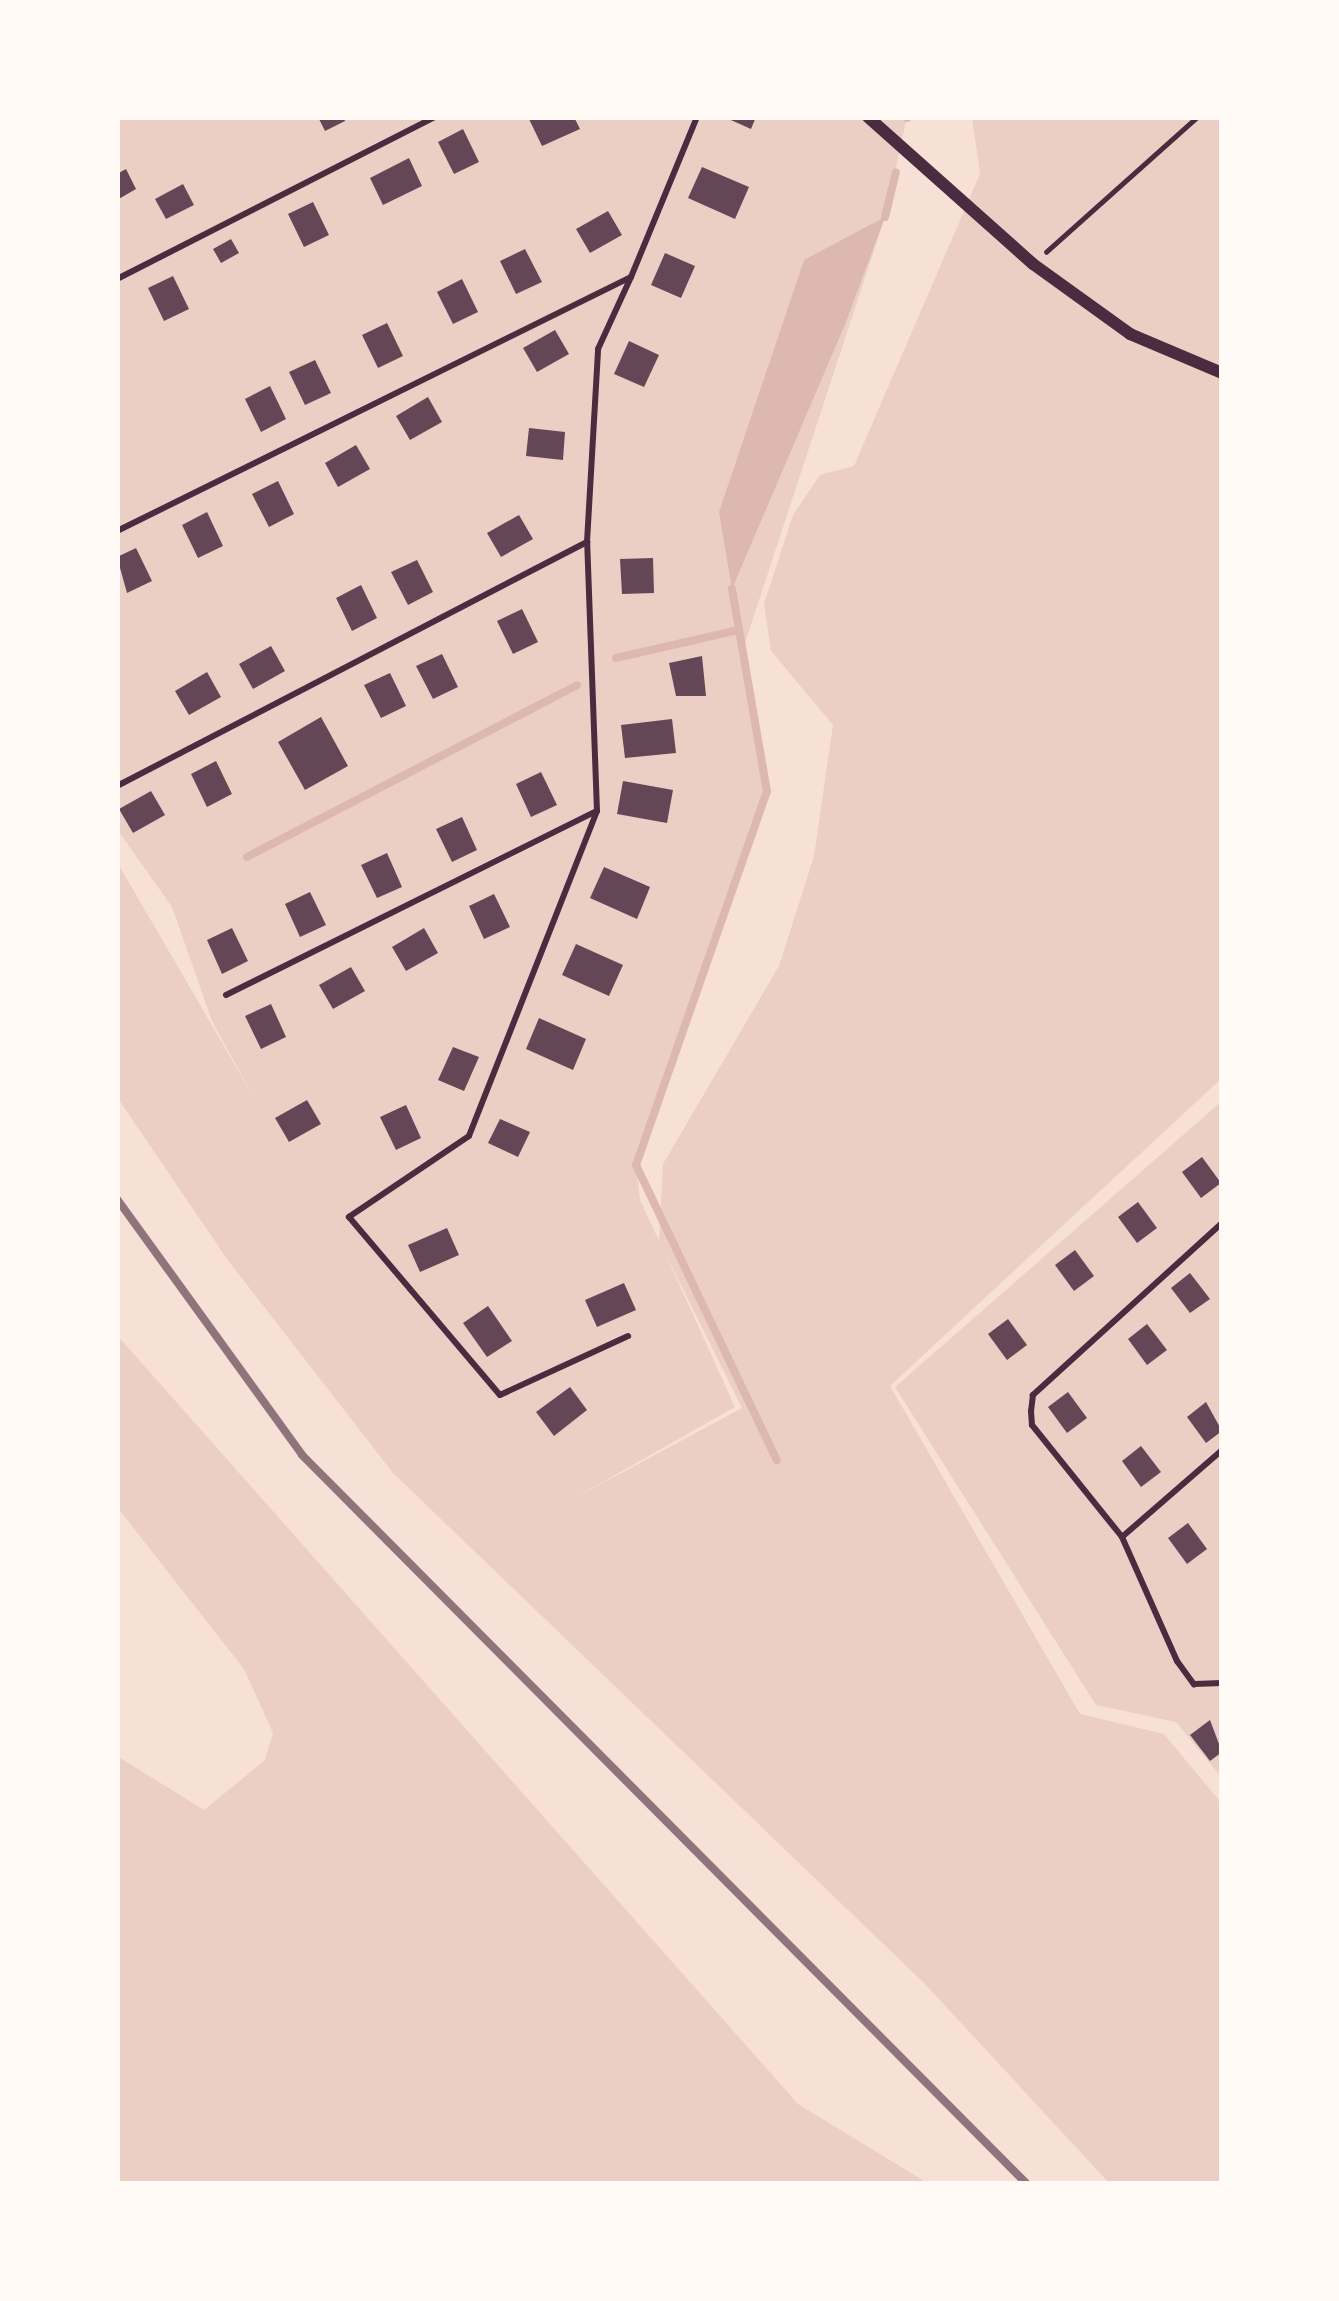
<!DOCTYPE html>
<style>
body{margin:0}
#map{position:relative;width:1339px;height:2301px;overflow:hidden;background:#f7e1d7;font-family:Helvetica,sans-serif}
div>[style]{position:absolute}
.green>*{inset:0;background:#ebcfc5}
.water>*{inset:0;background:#dcb8b0}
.stream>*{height:8px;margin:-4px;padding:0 4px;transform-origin:4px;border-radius:4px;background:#dcb8b0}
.building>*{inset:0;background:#644757}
.path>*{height:4.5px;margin:-2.25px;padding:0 2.25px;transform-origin:2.25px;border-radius:2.25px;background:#4a2c40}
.service>*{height:6px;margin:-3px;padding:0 3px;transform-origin:3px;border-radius:3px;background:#4a2c40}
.minor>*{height:12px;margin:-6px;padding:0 6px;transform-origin:6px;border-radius:6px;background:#4a2c40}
.rail>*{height:8px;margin:-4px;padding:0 4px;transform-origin:4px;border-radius:4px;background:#8f747c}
span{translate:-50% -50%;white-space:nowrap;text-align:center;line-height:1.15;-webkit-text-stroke:12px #fffaf5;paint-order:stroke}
.frame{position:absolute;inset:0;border:120px solid #fffaf5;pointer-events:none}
</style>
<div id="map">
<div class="green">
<div style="clip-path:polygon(evenodd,117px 117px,907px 117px,885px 217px,742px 652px,767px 791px,636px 1165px,640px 1200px,659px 1241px,663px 1164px,779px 966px,814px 856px,833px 725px,771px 651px,764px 604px,793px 515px,820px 475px,854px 466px,980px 174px,972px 117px,1222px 117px,1222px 1078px,890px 1386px,1080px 1714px,1164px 1734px,1222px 1804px,1222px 2184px,1110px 2184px,925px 1984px,393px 1473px,227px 1259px,117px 1097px,117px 862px,256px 1101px,212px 1021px,172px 907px,117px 829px,117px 117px,665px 1253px,742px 1408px,571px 1500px,735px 1407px,665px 1253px)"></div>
<div style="clip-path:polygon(1222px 1101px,1222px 1778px,1176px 1722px,1096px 1705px,895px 1387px)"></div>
<div style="clip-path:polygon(117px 1335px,798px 2104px,929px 2184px,117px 2184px,117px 1756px,204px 1810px,265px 1760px,273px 1733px,244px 1669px,117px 1507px)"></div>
</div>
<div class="water">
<div style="clip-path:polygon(885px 217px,846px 322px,732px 589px,719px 512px,804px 260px)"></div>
</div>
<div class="stream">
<div style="left:907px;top:117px;width:1px;rotate:90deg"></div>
<div style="left:885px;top:217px;width:46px;rotate:-76.3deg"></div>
<div style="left:732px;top:589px;width:205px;rotate:80.2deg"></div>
<div style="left:767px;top:791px;width:396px;rotate:109.3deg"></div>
<div style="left:636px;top:1165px;width:327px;rotate:64.5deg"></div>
<div style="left:616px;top:658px;width:125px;rotate:-12.9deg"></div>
<div style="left:247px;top:857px;width:372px;rotate:-27.5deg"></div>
</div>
<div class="building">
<div style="clip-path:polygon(318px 117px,344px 117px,345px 121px,325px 131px)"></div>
<div style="clip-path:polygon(528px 117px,574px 117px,580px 129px,542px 146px)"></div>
<div style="clip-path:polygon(724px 117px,756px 117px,751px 129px)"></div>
<div style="clip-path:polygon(463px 129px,479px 162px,454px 174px,438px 142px)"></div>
<div style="clip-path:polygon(409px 158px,422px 186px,383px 205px,370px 178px)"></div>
<div style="clip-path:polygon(702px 167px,749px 187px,735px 219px,688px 198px)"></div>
<div style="clip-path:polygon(126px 169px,136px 189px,117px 200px,117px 174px)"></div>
<div style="clip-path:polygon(183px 184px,194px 205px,166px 219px,155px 199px)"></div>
<div style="clip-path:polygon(313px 202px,329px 235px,304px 247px,288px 214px)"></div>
<div style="clip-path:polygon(608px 211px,622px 235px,590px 253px,576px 229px)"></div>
<div style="clip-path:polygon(231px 239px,239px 253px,221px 263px,213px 249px)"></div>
<div style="clip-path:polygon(525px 249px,542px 282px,516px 294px,500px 261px)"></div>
<div style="clip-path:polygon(665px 253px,695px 266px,681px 298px,651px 285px)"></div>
<div style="clip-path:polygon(173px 276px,189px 309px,164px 321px,148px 288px)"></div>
<div style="clip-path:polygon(462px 279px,478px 312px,453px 324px,437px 292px)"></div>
<div style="clip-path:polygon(387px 323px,403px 356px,378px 368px,362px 335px)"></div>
<div style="clip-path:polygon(555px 330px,569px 354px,537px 372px,523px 348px)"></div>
<div style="clip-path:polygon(629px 341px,659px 355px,644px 387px,614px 374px)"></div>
<div style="clip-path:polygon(315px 360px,331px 393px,305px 405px,289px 372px)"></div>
<div style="clip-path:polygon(270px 386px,286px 419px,261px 432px,245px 399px)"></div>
<div style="clip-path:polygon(428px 397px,442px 422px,410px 440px,396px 416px)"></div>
<div style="clip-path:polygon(529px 428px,565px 432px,563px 460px,526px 456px)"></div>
<div style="clip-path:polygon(356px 445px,370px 469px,338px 487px,325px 463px)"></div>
<div style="clip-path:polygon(278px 481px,294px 514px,269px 527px,252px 494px)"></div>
<div style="clip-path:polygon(207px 512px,223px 546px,198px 558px,182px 525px)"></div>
<div style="clip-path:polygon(519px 515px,533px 539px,501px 557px,487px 533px)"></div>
<div style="clip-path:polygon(136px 548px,152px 581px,127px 593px,117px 557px)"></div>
<div style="clip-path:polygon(653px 558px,654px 593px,622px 594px,620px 559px)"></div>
<div style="clip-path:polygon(417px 560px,433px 592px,408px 605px,391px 572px)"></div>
<div style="clip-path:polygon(361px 585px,377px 618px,352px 631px,336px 598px)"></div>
<div style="clip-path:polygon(522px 609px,538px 642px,513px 654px,497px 621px)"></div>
<div style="clip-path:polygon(271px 646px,285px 671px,253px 689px,239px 664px)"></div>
<div style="clip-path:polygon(442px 654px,458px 687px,433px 699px,416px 666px)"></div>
<div style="clip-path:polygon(702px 656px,706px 696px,676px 696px,669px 663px)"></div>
<div style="clip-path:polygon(207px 672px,221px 697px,189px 715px,175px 691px)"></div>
<div style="clip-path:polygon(390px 673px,406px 706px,381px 718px,364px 685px)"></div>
<div style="clip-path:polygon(321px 717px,348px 766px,305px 790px,278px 742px)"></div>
<div style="clip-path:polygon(672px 719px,676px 753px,625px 758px,621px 725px)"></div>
<div style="clip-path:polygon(216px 761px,232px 794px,207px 807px,191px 774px)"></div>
<div style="clip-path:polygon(541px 772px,557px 805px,531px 817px,516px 784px)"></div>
<div style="clip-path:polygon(623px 781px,673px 790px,667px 823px,617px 814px)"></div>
<div style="clip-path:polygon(151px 791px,165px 815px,133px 833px,119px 809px)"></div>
<div style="clip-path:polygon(462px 817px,477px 850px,452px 862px,436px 829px)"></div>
<div style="clip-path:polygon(387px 853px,402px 887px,377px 898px,361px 865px)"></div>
<div style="clip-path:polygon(604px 867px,650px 887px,637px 919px,590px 898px)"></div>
<div style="clip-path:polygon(310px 892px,326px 925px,300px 937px,285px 904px)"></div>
<div style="clip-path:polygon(494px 894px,510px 927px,484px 939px,469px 906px)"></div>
<div style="clip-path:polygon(232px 928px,248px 961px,222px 974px,207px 940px)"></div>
<div style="clip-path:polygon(424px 928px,438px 953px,406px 971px,392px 947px)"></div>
<div style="clip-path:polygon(576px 944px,623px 965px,609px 996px,562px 975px)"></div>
<div style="clip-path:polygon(351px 967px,365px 991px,333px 1009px,319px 985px)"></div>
<div style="clip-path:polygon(271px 1004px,286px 1037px,261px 1049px,245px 1016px)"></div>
<div style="clip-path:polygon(539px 1018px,586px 1039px,573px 1070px,526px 1049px)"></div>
<div style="clip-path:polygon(453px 1047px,479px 1057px,464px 1091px,438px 1080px)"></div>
<div style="clip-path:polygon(307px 1100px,321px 1124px,289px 1142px,275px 1118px)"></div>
<div style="clip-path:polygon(406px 1105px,421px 1138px,396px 1150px,380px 1117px)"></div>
<div style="clip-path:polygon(500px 1119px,530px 1132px,518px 1157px,488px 1143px)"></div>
<div style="clip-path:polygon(1202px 1157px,1221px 1183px,1201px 1198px,1182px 1172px)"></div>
<div style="clip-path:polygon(1138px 1202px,1157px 1228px,1137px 1243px,1118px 1217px)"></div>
<div style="clip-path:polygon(447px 1228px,459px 1255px,420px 1272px,408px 1245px)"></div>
<div style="clip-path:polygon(1075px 1250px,1094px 1276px,1074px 1291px,1055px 1265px)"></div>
<div style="clip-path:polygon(1190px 1273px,1210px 1299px,1190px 1313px,1171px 1288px)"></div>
<div style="clip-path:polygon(624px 1283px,636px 1310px,597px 1327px,585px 1300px)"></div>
<div style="clip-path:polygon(488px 1306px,512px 1341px,487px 1357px,463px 1323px)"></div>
<div style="clip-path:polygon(1008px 1319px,1027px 1345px,1007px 1360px,988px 1334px)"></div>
<div style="clip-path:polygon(1147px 1324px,1167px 1350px,1147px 1365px,1128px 1339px)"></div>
<div style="clip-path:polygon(570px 1387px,587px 1410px,554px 1436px,536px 1412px)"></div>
<div style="clip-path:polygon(1068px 1392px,1087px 1418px,1067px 1433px,1048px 1407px)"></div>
<div style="clip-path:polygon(1206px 1402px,1222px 1431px,1206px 1443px,1187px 1417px)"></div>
<div style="clip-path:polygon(1141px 1446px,1161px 1472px,1141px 1487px,1122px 1461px)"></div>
<div style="clip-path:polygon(1188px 1523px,1207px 1549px,1187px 1564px,1168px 1538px)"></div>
<div style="clip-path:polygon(1210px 1720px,1222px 1752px,1210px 1761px,1190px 1735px)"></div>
</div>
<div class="path">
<div style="left:1046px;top:252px;width:203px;rotate:-41.8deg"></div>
</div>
<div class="service">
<div style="left:117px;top:279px;width:357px;rotate:-27deg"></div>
<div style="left:117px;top:531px;width:573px;rotate:-26.3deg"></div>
<div style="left:631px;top:277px;width:173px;rotate:-67.6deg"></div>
<div style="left:117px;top:786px;width:530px;rotate:-27.44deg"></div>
<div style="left:587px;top:542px;width:193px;rotate:-86.7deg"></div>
<div style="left:598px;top:349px;width:79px;rotate:-65.4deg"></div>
<div style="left:597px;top:811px;width:349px;rotate:111.5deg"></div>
<div style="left:469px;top:1136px;width:145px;rotate:146deg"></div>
<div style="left:349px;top:1217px;width:233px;rotate:49.7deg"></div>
<div style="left:500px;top:1395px;width:141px;rotate:-24.7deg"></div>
<div style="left:226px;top:995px;width:414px;rotate:-26.4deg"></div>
<div style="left:597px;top:811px;width:269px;rotate:-92.1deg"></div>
<div style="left:1222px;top:1223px;width:256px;rotate:137.7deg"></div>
<div style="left:1033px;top:1395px;width:16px;rotate:97deg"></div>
<div style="left:1031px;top:1411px;width:14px;rotate:86deg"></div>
<div style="left:1032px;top:1425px;width:144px;rotate:51.2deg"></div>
<div style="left:1122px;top:1537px;width:136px;rotate:66.1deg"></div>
<div style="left:1177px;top:1661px;width:29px;rotate:54deg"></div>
<div style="left:1194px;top:1684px;width:28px;rotate:-2deg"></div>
<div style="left:1122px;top:1537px;width:133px;rotate:-41deg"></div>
</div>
<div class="minor">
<div style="left:868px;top:117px;width:221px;rotate:41.7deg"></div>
<div style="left:1033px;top:264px;width:120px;rotate:35.8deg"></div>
<div style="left:1130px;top:334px;width:100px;rotate:23deg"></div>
</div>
<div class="rail">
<div style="left:117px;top:1199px;width:316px;rotate:54.1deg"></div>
<div style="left:302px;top:1455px;width:1028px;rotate:45.16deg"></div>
</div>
<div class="frame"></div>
</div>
